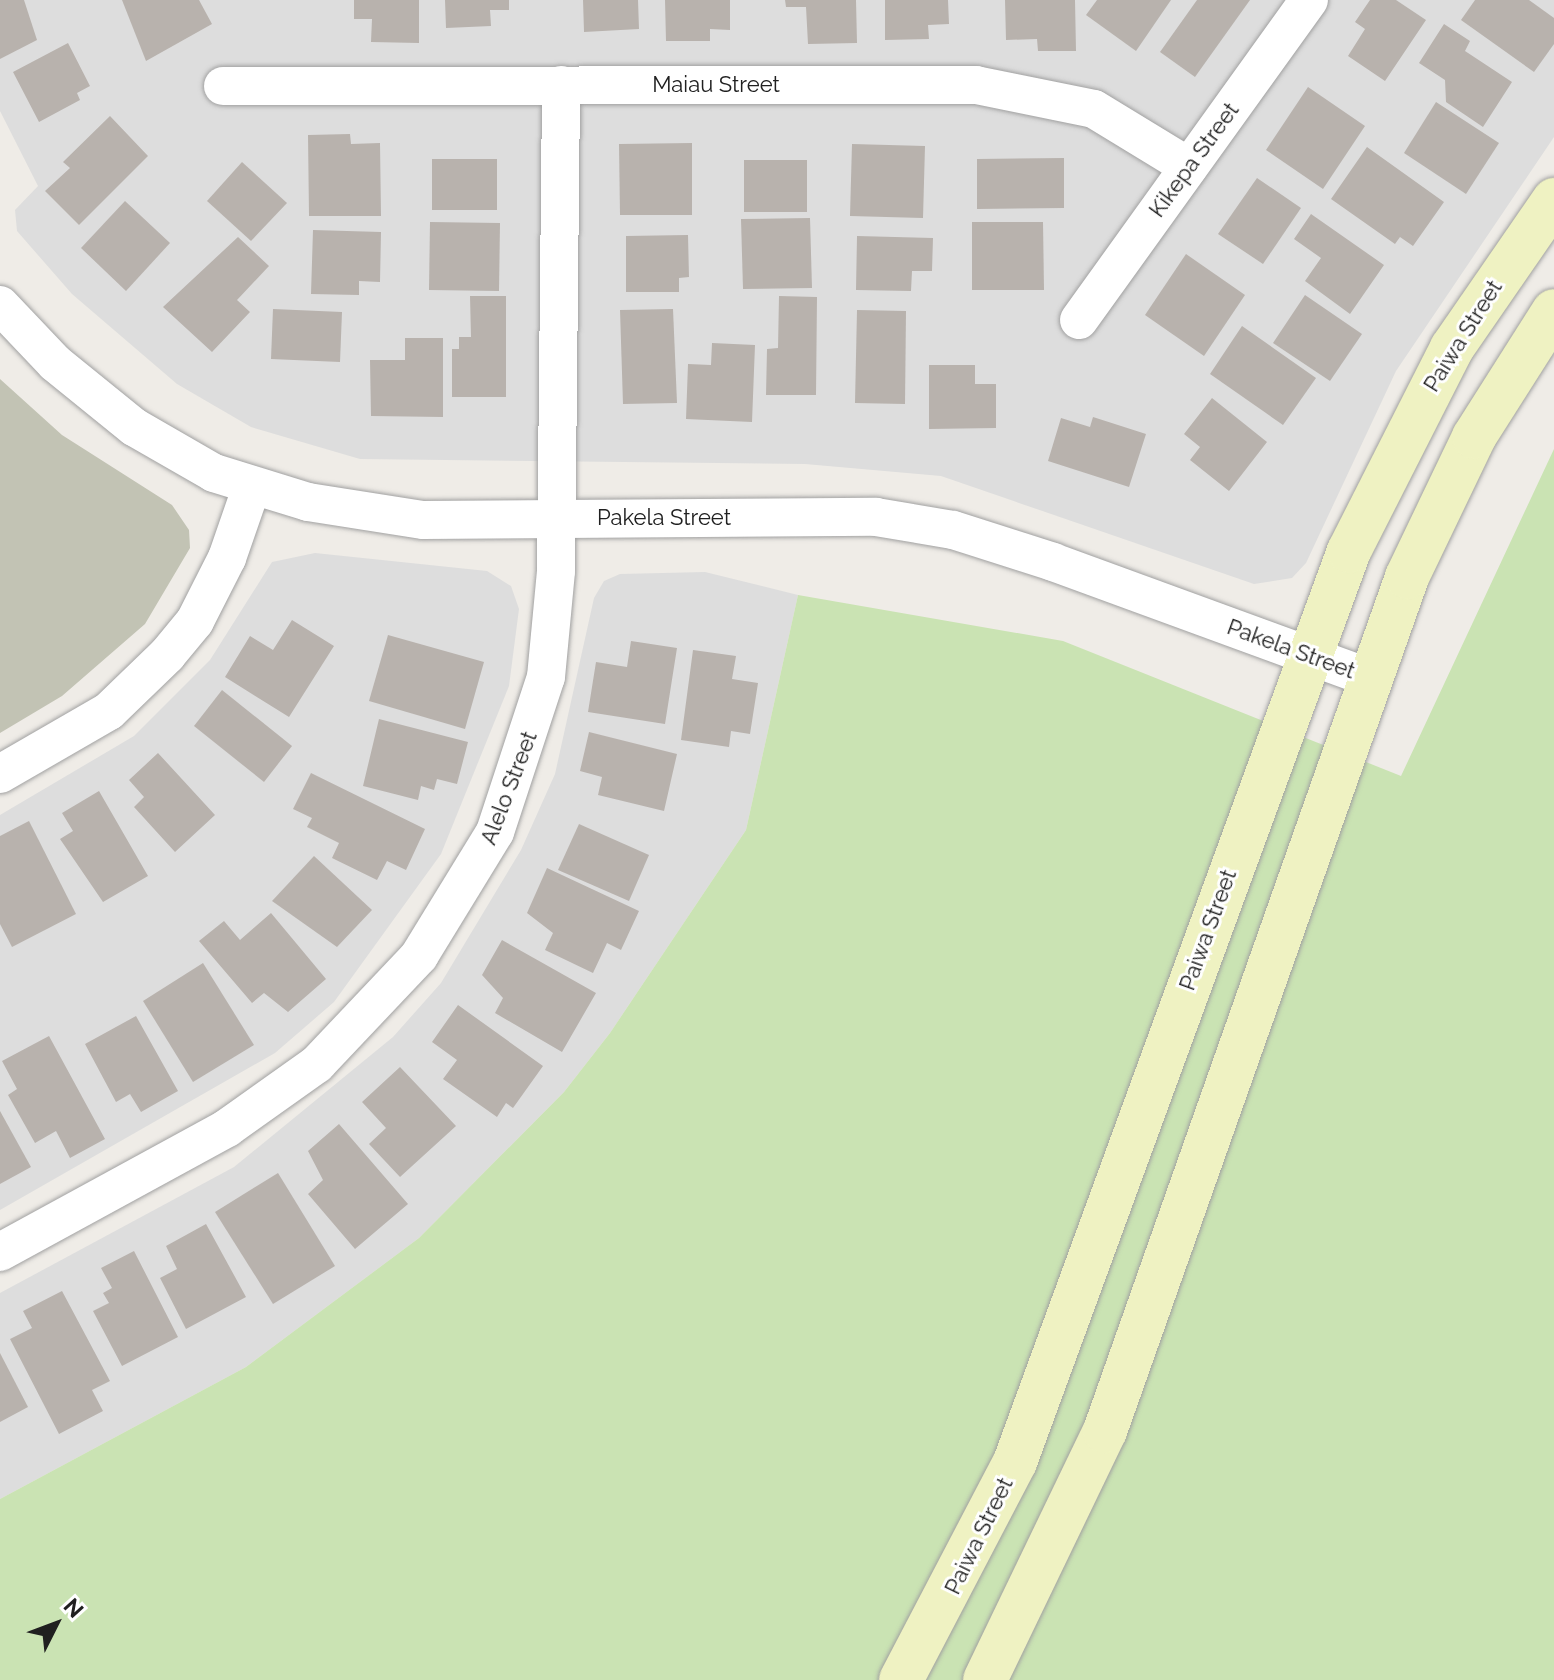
<!DOCTYPE html>
<style>
body{margin:0}
#map{position:relative;width:1554px;height:1680px;overflow:hidden;background:#efece7;font-family:Raleway,sans-serif}
div>[style]{position:absolute}
.residential>*{inset:0;background:#ddd}
.construction>*{inset:0;background:#c2c3b4}
.grass>*{inset:0;background:#cae3b3}
.building>*{inset:0;background:#b8b2ad}
.roads{filter:drop-shadow(0 0 2px #a1a1a1) drop-shadow(0 0 2px #a1a1a1)}
.street>*{height:38px;margin:-19px;padding:0 19px;transform-origin:19px;border-radius:19px;background:#fff}
.secondary>*{height:44px;margin:-22px;padding:0 22px;transform-origin:22px;border-radius:22px;background:#eff2c2}
span{translate:-50% -50%;white-space:nowrap;text-align:center;line-height:1.15;-webkit-text-stroke:6px #fff;paint-order:stroke}
.street-label{font-size:22px;color:#202020}
.north{position:absolute;left:16px;top:1584px;width:80px;height:80px;-webkit-text-stroke:6px #fff;paint-order:stroke;rotate:48deg;font-size:22px;font-weight:700;line-height:32px;text-align:center;color:#202020}
.north::after{content:'';display:block;margin:auto;width:28px;height:36px;background:#202020;clip-path:polygon(50% 0,100% 100%,50% 72%,0 100%)}
</style>
<div id="map">
<div class="residential">
<div style="clip-path:polygon(0 0,1554px 0,1554px 137px,1396px 371px,1306px 563px,1292px 578px,1254px 584px,941px 476px,805px 464px,360px 459px,251px 427px,177px 384px,72px 294px,17px 231px,15px 210px,38px 186px,0 111px)"></div>
<div style="clip-path:polygon(315px 553px,487px 571px,511px 586px,519px 609px,509px 686px,441px 854px,334px 1002px,275px 1053px,0 1210px,0 815px,134px 736px,210px 660px,272px 562px)"></div>
<div style="clip-path:polygon(705px 572px,798px 595px,746px 830px,610px 1033px,564px 1092px,419px 1238px,246px 1367px,0 1499px,0 1293px,234px 1167px,393px 1037px,441px 983px,521px 850px,555px 774px,594px 598px,604px 581px,620px 574px)"></div>
</div>
<div class="construction">
<div style="clip-path:polygon(0 379px,62px 435px,172px 505px,189px 530px,190px 548px,145px 624px,62px 696px,0 733px)"></div>
</div>
<div class="grass">
<div style="clip-path:polygon(1554px 449px,1554px 1680px,0 1680px,0 1499px,246px 1367px,419px 1238px,564px 1092px,610px 1033px,746px 830px,798px 595px,1063px 641px,1401px 776px)"></div>
</div>
<div class="building">
<div style="clip-path:polygon(0 0,24px 0,37px 40px,0 59px)"></div>
<div style="clip-path:polygon(122px 0,199px 0,212px 24px,146px 61px)"></div>
<div style="clip-path:polygon(354px 0,419px 0,419px 43px,371px 42px,372px 19px,354px 19px)"></div>
<div style="clip-path:polygon(445px 0,509px 0,509px 10px,490px 10px,491px 26px,446px 28px)"></div>
<div style="clip-path:polygon(583px 0,638px 0,639px 29px,584px 32px)"></div>
<div style="clip-path:polygon(665px 0,730px 0,730px 30px,710px 29px,710px 41px,666px 41px)"></div>
<div style="clip-path:polygon(785px 0,856px 0,857px 43px,808px 44px,806px 7px,786px 7px)"></div>
<div style="clip-path:polygon(885px 0,948px 0,949px 24px,928px 25px,929px 39px,885px 40px)"></div>
<div style="clip-path:polygon(1005px 0,1075px 0,1076px 51px,1038px 51px,1037px 39px,1006px 40px)"></div>
<div style="clip-path:polygon(1097px 0,1171px 0,1136px 51px,1086px 15px)"></div>
<div style="clip-path:polygon(1197px 0,1250px 0,1195px 77px,1160px 52px)"></div>
<div style="clip-path:polygon(1370px 0,1396px 0,1426px 20px,1385px 81px,1348px 56px,1365px 29px,1355px 22px)"></div>
<div style="clip-path:polygon(1475px 0,1529px 0,1554px 18px,1554px 44px,1534px 72px,1461px 20px)"></div>
<div style="clip-path:polygon(1444px 24px,1470px 41px,1465px 51px,1512px 82px,1483px 127px,1446px 102px,1445px 80px,1419px 63px)"></div>
<div style="clip-path:polygon(68px 43px,90px 86px,77px 93px,80px 100px,39px 122px,13px 72px)"></div>
<div style="clip-path:polygon(1308px 87px,1365px 126px,1323px 189px,1266px 150px)"></div>
<div style="clip-path:polygon(1436px 102px,1499px 143px,1466px 194px,1404px 153px)"></div>
<div style="clip-path:polygon(110px 116px,148px 156px,79px 225px,45px 191px,70px 168px,63px 162px)"></div>
<div style="clip-path:polygon(350px 134px,351px 144px,380px 143px,381px 216px,309px 216px,308px 135px)"></div>
<div style="clip-path:polygon(692px 143px,692px 215px,620px 215px,619px 144px)"></div>
<div style="clip-path:polygon(852px 144px,925px 146px,923px 218px,850px 216px)"></div>
<div style="clip-path:polygon(1367px 147px,1444px 202px,1413px 246px,1400px 237px,1395px 244px,1331px 199px)"></div>
<div style="clip-path:polygon(1064px 158px,1064px 208px,977px 209px,977px 159px)"></div>
<div style="clip-path:polygon(432px 159px,497px 159px,497px 210px,432px 210px)"></div>
<div style="clip-path:polygon(744px 160px,807px 160px,807px 212px,744px 212px)"></div>
<div style="clip-path:polygon(242px 162px,287px 203px,251px 241px,207px 201px)"></div>
<div style="clip-path:polygon(1257px 178px,1301px 208px,1263px 264px,1218px 234px)"></div>
<div style="clip-path:polygon(125px 201px,170px 243px,126px 291px,81px 248px)"></div>
<div style="clip-path:polygon(1311px 214px,1384px 265px,1350px 314px,1305px 281px,1321px 258px,1294px 239px)"></div>
<div style="clip-path:polygon(810px 218px,812px 288px,743px 289px,741px 219px)"></div>
<div style="clip-path:polygon(430px 222px,500px 223px,499px 291px,429px 290px)"></div>
<div style="clip-path:polygon(972px 222px,1043px 222px,1044px 290px,972px 290px)"></div>
<div style="clip-path:polygon(313px 230px,381px 232px,380px 282px,359px 281px,359px 295px,311px 294px)"></div>
<div style="clip-path:polygon(688px 235px,689px 277px,679px 278px,679px 292px,626px 292px,626px 236px)"></div>
<div style="clip-path:polygon(857px 236px,933px 238px,932px 271px,912px 271px,911px 291px,856px 290px)"></div>
<div style="clip-path:polygon(238px 237px,269px 266px,237px 300px,250px 312px,212px 352px,163px 307px)"></div>
<div style="clip-path:polygon(1186px 254px,1245px 295px,1204px 356px,1145px 315px)"></div>
<div style="clip-path:polygon(1305px 295px,1362px 334px,1330px 381px,1273px 343px)"></div>
<div style="clip-path:polygon(470px 296px,506px 296px,506px 397px,452px 397px,452px 349px,459px 349px,459px 337px,471px 337px)"></div>
<div style="clip-path:polygon(779px 296px,817px 297px,816px 395px,766px 395px,767px 349px,778px 348px)"></div>
<div style="clip-path:polygon(273px 309px,342px 312px,340px 362px,271px 359px)"></div>
<div style="clip-path:polygon(673px 309px,677px 403px,623px 404px,620px 310px)"></div>
<div style="clip-path:polygon(857px 310px,906px 311px,905px 404px,855px 403px)"></div>
<div style="clip-path:polygon(1242px 326px,1316px 378px,1283px 425px,1210px 374px)"></div>
<div style="clip-path:polygon(405px 338px,443px 338px,443px 417px,371px 416px,370px 360px,405px 360px)"></div>
<div style="clip-path:polygon(712px 343px,755px 345px,752px 422px,686px 419px,688px 364px,711px 365px)"></div>
<div style="clip-path:polygon(929px 365px,975px 365px,975px 384px,996px 384px,996px 428px,929px 429px)"></div>
<div style="clip-path:polygon(1212px 398px,1267px 442px,1229px 491px,1190px 460px,1200px 447px,1184px 434px)"></div>
<div style="clip-path:polygon(1093px 417px,1146px 434px,1129px 487px,1048px 461px,1061px 418px,1090px 427px)"></div>
<div style="clip-path:polygon(292px 620px,334px 646px,289px 717px,225px 677px,250px 636px,273px 650px)"></div>
<div style="clip-path:polygon(388px 635px,484px 662px,465px 729px,369px 701px)"></div>
<div style="clip-path:polygon(631px 641px,677px 648px,665px 724px,588px 712px,596px 662px,627px 667px)"></div>
<div style="clip-path:polygon(693px 650px,736px 656px,732px 679px,758px 683px,750px 734px,731px 731px,729px 747px,681px 740px)"></div>
<div style="clip-path:polygon(222px 690px,292px 746px,264px 782px,194px 726px)"></div>
<div style="clip-path:polygon(379px 719px,468px 742px,457px 784px,437px 779px,434px 790px,421px 786px,418px 800px,363px 786px)"></div>
<div style="clip-path:polygon(589px 732px,677px 754px,664px 811px,598px 795px,602px 777px,580px 771px)"></div>
<div style="clip-path:polygon(158px 753px,215px 815px,175px 852px,134px 807px,144px 797px,129px 780px)"></div>
<div style="clip-path:polygon(311px 773px,425px 829px,406px 870px,387px 861px,377px 880px,332px 858px,339px 843px,307px 827px,312px 818px,293px 809px)"></div>
<div style="clip-path:polygon(99px 791px,148px 876px,103px 902px,60px 839px,73px 831px,62px 813px)"></div>
<div style="clip-path:polygon(29px 821px,76px 914px,12px 947px,0 924px,0 836px)"></div>
<div style="clip-path:polygon(579px 824px,649px 855px,629px 901px,558px 870px)"></div>
<div style="clip-path:polygon(314px 856px,372px 910px,337px 947px,272px 901px)"></div>
<div style="clip-path:polygon(547px 868px,639px 911px,621px 950px,607px 943px,593px 973px,545px 950px,553px 933px,527px 913px)"></div>
<div style="clip-path:polygon(271px 913px,326px 979px,288px 1012px,264px 993px,252px 1003px,199px 941px,224px 921px,240px 940px)"></div>
<div style="clip-path:polygon(502px 940px,596px 993px,562px 1052px,495px 1013px,503px 998px,482px 975px)"></div>
<div style="clip-path:polygon(203px 963px,254px 1045px,193px 1082px,143px 1001px)"></div>
<div style="clip-path:polygon(458px 1005px,543px 1066px,513px 1108px,506px 1103px,497px 1117px,443px 1079px,457px 1060px,432px 1042px)"></div>
<div style="clip-path:polygon(136px 1016px,178px 1091px,141px 1112px,130px 1094px,116px 1102px,85px 1044px)"></div>
<div style="clip-path:polygon(49px 1036px,105px 1139px,70px 1158px,56px 1131px,35px 1143px,8px 1095px,17px 1089px,2px 1061px)"></div>
<div style="clip-path:polygon(400px 1067px,456px 1126px,400px 1177px,369px 1144px,386px 1128px,362px 1102px)"></div>
<div style="clip-path:polygon(0 1111px,31px 1167px,0 1184px)"></div>
<div style="clip-path:polygon(339px 1124px,408px 1204px,355px 1249px,308px 1194px,323px 1180px,308px 1151px)"></div>
<div style="clip-path:polygon(278px 1173px,335px 1266px,273px 1304px,215px 1212px)"></div>
<div style="clip-path:polygon(206px 1224px,246px 1297px,186px 1329px,160px 1278px,177px 1269px,166px 1246px)"></div>
<div style="clip-path:polygon(134px 1251px,178px 1337px,122px 1366px,93px 1311px,109px 1303px,103px 1293px,112px 1288px,101px 1268px)"></div>
<div style="clip-path:polygon(62px 1291px,110px 1381px,92px 1390px,103px 1411px,59px 1434px,10px 1339px,32px 1328px,23px 1311px)"></div>
<div style="clip-path:polygon(0 1353px,28px 1407px,0 1422px)"></div>
</div>
<div class="roads">
<div class="street">
<div style="left:223px;top:86px;width:753px;rotate:-0.08deg"></div>
<div style="left:976px;top:85px;width:120px;rotate:11.5deg"></div>
<div style="left:1094px;top:109px;width:111px;rotate:31.4deg"></div>
<div style="left:0;top:305px;width:80px;rotate:46.5deg"></div>
<div style="left:55px;top:363px;width:102px;rotate:39deg"></div>
<div style="left:134px;top:427px;width:92px;rotate:29.9deg"></div>
<div style="left:214px;top:473px;width:98px;rotate:17.1deg"></div>
<div style="left:308px;top:502px;width:116px;rotate:8.9deg"></div>
<div style="left:423px;top:520px;width:453px;rotate:-0.4deg"></div>
<div style="left:876px;top:517px;width:78px;rotate:9.6deg"></div>
<div style="left:953px;top:530px;width:105px;rotate:17.7deg"></div>
<div style="left:1053px;top:562px;width:335px;rotate:20.1deg"></div>
<div style="left:1079px;top:320px;width:394px;rotate:-54.3deg"></div>
<div style="left:0;top:774px;width:126px;rotate:-30deg"></div>
<div style="left:109px;top:711px;width:81px;rotate:-44deg"></div>
<div style="left:167px;top:655px;width:44px;rotate:-50.5deg"></div>
<div style="left:195px;top:621px;width:71px;rotate:-63.1deg"></div>
<div style="left:227px;top:558px;width:76px;rotate:-70.9deg"></div>
<div style="left:0;top:1252px;width:259px;rotate:-28.6deg"></div>
<div style="left:227px;top:1128px;width:110px;rotate:-35.4deg"></div>
<div style="left:317px;top:1064px;width:149px;rotate:-46.6deg"></div>
<div style="left:419px;top:956px;width:145px;rotate:-58.5deg"></div>
<div style="left:495px;top:832px;width:163px;rotate:-71.8deg"></div>
<div style="left:546px;top:677px;width:106px;rotate:-84.6deg"></div>
<div style="left:556px;top:571px;width:486px;rotate:-89.4deg"></div>
</div>
<div class="secondary">
<div style="left:901px;top:1680px;width:246px;rotate:-62.4deg"></div>
<div style="left:1015px;top:1462px;width:970px;rotate:-69.87deg"></div>
<div style="left:1349px;top:551px;width:228px;rotate:-63.1deg"></div>
<div style="left:1452px;top:348px;width:180px;rotate:-55.4deg"></div>
<div style="left:985px;top:1680px;width:276px;rotate:-64.3deg"></div>
<div style="left:1105px;top:1431px;width:906px;rotate:-70.52deg"></div>
<div style="left:1407px;top:577px;width:155px;rotate:-64.4deg"></div>
<div style="left:1474px;top:437px;width:149px;rotate:-57.6deg"></div>
</div>
</div>
<div class="street-label">
<span style="left:716px;top:85px">Maiau Street</span>
<span style="left:1194px;top:160px;rotate:-54deg">Kikepa Street</span>
<span style="left:1463px;top:336px;rotate:-58deg">Paiwa Street</span>
<span style="left:664px;top:518px">Pakela Street</span>
<span style="left:1291px;top:649px;rotate:20deg">Pakela Street</span>
<span style="left:509px;top:788px;rotate:-69deg">Alelo Street</span>
<span style="left:1208px;top:930px;rotate:-70deg">Paiwa Street</span>
<span style="left:979px;top:1536px;rotate:-64deg">Paiwa Street</span>
</div>
<div class="north">N</div>
</div>
